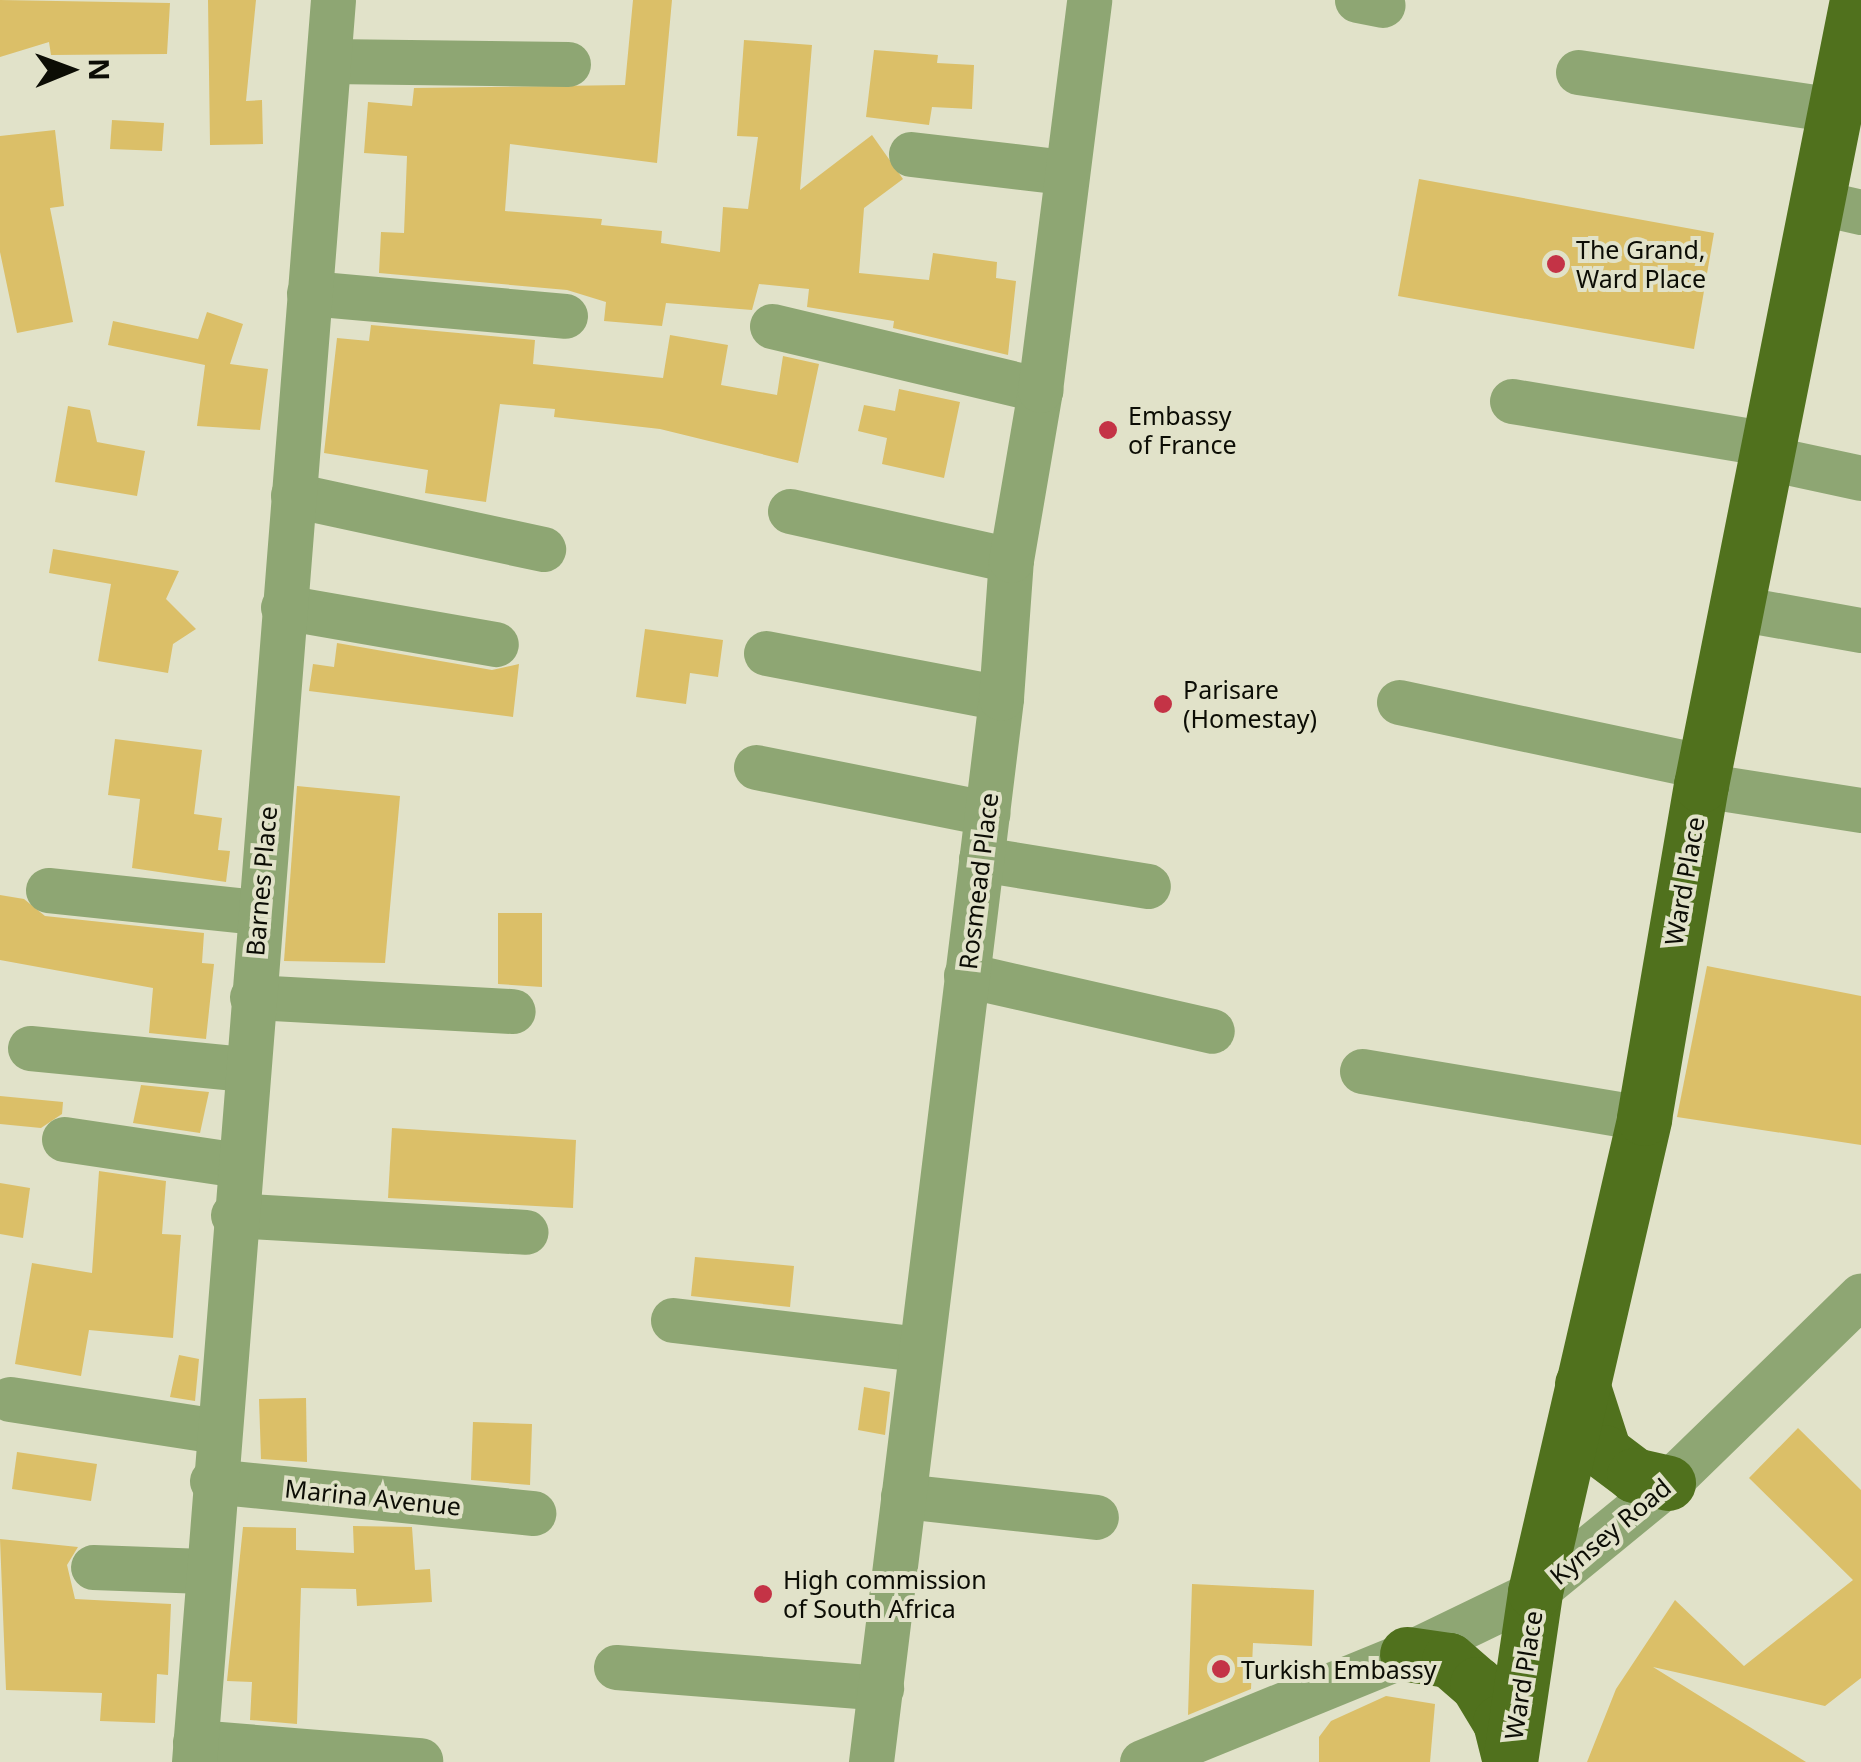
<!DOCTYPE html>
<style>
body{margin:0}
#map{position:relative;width:1861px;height:1762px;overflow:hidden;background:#e1e2c9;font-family:"Noto Sans",sans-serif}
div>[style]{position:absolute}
.building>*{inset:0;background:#dbbf68}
.minor>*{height:45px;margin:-22.5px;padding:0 22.5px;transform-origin:22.5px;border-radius:22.5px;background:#8ea673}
.major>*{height:55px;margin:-27.5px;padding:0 27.5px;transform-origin:27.5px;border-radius:27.5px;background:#50711d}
.dots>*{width:28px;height:28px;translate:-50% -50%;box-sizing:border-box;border:5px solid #e1e2c9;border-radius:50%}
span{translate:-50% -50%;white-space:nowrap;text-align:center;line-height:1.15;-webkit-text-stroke:8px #e1e2c9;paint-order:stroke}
.poi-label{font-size:25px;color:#0c0d05}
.left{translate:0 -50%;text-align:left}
.street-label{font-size:25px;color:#0c0d05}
.north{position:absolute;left:20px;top:20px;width:100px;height:100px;-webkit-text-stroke:8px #e1e2c9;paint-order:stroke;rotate:89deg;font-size:28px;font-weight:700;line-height:40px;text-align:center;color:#0c0d05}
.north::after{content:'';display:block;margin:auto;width:35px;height:45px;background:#0c0d05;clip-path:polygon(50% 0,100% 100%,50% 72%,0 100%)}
</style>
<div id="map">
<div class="building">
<div style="clip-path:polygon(0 0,170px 3px,167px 54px,51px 55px,49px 42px,0 57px)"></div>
<div style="clip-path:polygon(208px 0,256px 0,246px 101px,262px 100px,263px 144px,210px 145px)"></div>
<div style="clip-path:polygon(633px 0,672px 0,657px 163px,510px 144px,505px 211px,602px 219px,601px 225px,662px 231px,661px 243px,720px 252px,723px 207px,748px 209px,758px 137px,737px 136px,744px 40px,812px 45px,800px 190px,872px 135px,903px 179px,864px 208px,859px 273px,929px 280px,933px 253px,997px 262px,996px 278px,1016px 281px,1008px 355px,893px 328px,894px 321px,807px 307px,809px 289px,759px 284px,752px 310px,666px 303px,662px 326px,604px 321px,606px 302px,567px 290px,379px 273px,381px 232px,404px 233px,407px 156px,364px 153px,368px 102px,412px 106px,414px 88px,625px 85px)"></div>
<div style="clip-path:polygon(874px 50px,938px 55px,937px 63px,974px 65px,972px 109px,932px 107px,929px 125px,866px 117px)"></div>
<div style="clip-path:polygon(112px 120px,164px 123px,162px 151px,110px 149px)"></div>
<div style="clip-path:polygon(55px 130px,64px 206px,50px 208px,73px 322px,17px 333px,0 252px,0 136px)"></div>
<div style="clip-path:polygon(1419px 179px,1714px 233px,1694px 349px,1398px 296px)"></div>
<div style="clip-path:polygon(207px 312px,243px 324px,230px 364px,268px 369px,260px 430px,197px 426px,205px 365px,108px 345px,113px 321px,198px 339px)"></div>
<div style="clip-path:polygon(371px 325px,535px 340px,533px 364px,663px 378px,670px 335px,728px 345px,721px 385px,777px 395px,783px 356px,819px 364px,798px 463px,660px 429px,554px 417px,555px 409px,500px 404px,486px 502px,425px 493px,428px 470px,324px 453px,337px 338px,369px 341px)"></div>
<div style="clip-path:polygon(899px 389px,960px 402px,944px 478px,882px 464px,887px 438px,858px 431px,864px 405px,895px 411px)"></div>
<div style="clip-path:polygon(68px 406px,90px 410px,97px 442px,145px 451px,137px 496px,55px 482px)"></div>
<div style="clip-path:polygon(53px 549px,179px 571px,166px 599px,196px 629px,173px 644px,168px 673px,98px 661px,111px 584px,49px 573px)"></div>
<div style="clip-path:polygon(645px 629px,723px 640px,718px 677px,690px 673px,686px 704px,636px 697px)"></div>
<div style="clip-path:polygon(337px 643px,492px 670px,519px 664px,513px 717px,309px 691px,313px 664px,334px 667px)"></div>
<div style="clip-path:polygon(115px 739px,202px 750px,194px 814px,222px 818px,218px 850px,230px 851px,226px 882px,132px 868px,140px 799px,108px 795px)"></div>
<div style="clip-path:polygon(297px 786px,400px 796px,385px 963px,284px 961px)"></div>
<div style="clip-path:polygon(0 895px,24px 899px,45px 916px,204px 933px,202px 963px,214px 964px,206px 1039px,149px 1033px,153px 988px,0 960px)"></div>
<div style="clip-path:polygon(498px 913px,542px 913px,542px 987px,498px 984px)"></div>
<div style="clip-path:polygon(1707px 966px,1861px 996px,1861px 1145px,1677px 1117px)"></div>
<div style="clip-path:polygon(141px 1085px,209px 1092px,200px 1133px,133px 1123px)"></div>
<div style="clip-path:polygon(0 1096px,63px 1102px,62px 1114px,41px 1128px,0 1124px)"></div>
<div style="clip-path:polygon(392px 1128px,576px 1140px,573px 1208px,388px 1198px)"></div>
<div style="clip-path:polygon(99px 1171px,166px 1181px,162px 1234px,181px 1235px,173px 1338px,89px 1330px,81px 1376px,15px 1364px,32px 1263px,92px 1273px)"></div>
<div style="clip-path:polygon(0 1183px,30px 1188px,23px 1238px,0 1234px)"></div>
<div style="clip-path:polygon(695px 1257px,794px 1266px,790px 1307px,691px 1296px)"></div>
<div style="clip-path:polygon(179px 1355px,199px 1359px,195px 1401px,170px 1397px)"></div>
<div style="clip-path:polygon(864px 1387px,890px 1392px,885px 1435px,858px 1430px)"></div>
<div style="clip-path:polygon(306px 1398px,307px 1462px,261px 1459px,259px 1399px)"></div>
<div style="clip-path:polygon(473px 1422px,532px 1424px,530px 1485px,471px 1480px)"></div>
<div style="clip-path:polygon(1798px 1428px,1861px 1490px,1861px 1678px,1825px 1706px,1653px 1667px,1806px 1762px,1587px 1762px,1616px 1689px,1675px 1600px,1744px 1666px,1853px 1580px,1749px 1478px)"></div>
<div style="clip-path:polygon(17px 1452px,97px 1464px,91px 1501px,12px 1489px)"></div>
<div style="clip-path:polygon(353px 1526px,412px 1527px,415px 1570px,430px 1569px,432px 1602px,357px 1606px,356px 1589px,301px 1588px,297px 1724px,250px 1720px,252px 1682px,227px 1681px,243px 1527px,296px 1528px,296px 1550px,354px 1553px)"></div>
<div style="clip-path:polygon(0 1539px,78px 1547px,67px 1565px,75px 1599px,171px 1604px,168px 1675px,157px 1674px,155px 1723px,100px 1721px,102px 1693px,6px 1690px)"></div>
<div style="clip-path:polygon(1192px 1584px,1314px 1590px,1312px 1646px,1253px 1643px,1251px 1689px,1188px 1715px)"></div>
<div style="clip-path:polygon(1386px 1696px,1435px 1704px,1430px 1762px,1319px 1762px,1319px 1737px,1331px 1721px)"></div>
</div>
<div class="minor">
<div style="left:1357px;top:0;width:26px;rotate:11deg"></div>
<div style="left:329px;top:61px;width:239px;rotate:0.7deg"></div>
<div style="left:1578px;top:72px;width:260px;rotate:8.4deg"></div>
<div style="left:911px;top:154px;width:155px;rotate:6.7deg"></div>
<div style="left:1817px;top:202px;width:45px;rotate:12.8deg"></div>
<div style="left:309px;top:293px;width:257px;rotate:5.1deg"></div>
<div style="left:772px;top:326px;width:276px;rotate:13.4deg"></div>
<div style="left:1512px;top:401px;width:262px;rotate:9.5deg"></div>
<div style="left:1768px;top:458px;width:95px;rotate:12.1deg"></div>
<div style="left:293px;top:495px;width:256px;rotate:12.2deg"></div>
<div style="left:790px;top:511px;width:226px;rotate:12.5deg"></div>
<div style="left:283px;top:607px;width:216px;rotate:9.9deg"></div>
<div style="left:1737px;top:608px;width:126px;rotate:10.1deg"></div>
<div style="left:766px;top:653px;width:239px;rotate:10.8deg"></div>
<div style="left:1399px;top:702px;width:312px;rotate:12deg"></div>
<div style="left:756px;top:767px;width:236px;rotate:11.3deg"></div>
<div style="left:1701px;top:785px;width:162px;rotate:8.9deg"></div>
<div style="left:981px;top:859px;width:169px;rotate:9.2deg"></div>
<div style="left:48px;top:890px;width:211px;rotate:6deg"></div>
<div style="left:966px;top:975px;width:252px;rotate:12.8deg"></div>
<div style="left:252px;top:997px;width:261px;rotate:3.1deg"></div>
<div style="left:30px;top:1048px;width:217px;rotate:5.6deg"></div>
<div style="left:1362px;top:1071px;width:286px;rotate:9.5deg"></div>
<div style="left:64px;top:1139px;width:175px;rotate:8.5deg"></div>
<div style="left:233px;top:1215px;width:293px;rotate:3.3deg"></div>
<div style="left:673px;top:1320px;width:249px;rotate:6.7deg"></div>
<div style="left:10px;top:1399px;width:208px;rotate:8.8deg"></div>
<div style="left:212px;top:1481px;width:323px;rotate:5.7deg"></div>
<div style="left:903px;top:1496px;width:194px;rotate:6.2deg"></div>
<div style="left:93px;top:1567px;width:111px;rotate:2.1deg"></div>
<div style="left:616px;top:1667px;width:266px;rotate:4.5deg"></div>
<div style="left:195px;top:1742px;width:226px;rotate:4.6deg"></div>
<div style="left:194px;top:1762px;width:1767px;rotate:-85.49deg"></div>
<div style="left:871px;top:1762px;width:1072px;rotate:-83.03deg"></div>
<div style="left:1001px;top:698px;width:138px;rotate:-85.9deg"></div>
<div style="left:1011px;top:560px;width:172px;rotate:-80.3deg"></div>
<div style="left:1040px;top:390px;width:393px;rotate:-82.8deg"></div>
<div style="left:1142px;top:1762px;width:286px;rotate:-22.2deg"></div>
<div style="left:1407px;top:1654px;width:142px;rotate:-25.8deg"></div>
<div style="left:1535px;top:1592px;width:172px;rotate:-39.3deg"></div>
<div style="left:1668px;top:1483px;width:269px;rotate:-44.2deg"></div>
</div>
<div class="major">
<div style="left:1582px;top:1384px;width:71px;rotate:72.1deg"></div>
<div style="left:1604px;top:1452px;width:38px;rotate:37deg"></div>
<div style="left:1634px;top:1475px;width:35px;rotate:13deg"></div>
<div style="left:1407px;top:1654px;width:42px;rotate:8.1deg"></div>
<div style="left:1449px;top:1660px;width:37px;rotate:41deg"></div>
<div style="left:1477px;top:1684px;width:44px;rotate:58.8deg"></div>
<div style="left:1500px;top:1722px;width:38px;rotate:76deg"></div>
<div style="left:1510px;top:1762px;width:172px;rotate:-81.6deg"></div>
<div style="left:1535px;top:1592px;width:486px;rotate:-77deg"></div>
<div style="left:1644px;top:1118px;width:338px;rotate:-80.3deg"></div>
<div style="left:1701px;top:785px;width:800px;rotate:-78.76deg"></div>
</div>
<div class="dots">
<div style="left:1556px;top:264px;background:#c43346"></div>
<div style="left:1108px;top:430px;background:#c43346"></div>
<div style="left:1163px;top:704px;background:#c43346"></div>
<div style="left:763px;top:1594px;background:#c43346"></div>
<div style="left:1221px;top:1669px;background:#c43346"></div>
</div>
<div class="poi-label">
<span class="left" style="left:1576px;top:264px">The Grand,<br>Ward Place</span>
<span class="left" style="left:1128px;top:430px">Embassy<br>of France</span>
<span class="left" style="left:1183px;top:704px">Parisare<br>(Homestay)</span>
<span class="left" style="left:783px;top:1594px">High commission<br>of South Africa</span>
<span class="left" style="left:1241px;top:1669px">Turkish Embassy</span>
</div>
<div class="street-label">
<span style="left:261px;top:881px;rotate:-85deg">Barnes Place</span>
<span style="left:978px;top:881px;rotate:-83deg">Rosmead Place</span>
<span style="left:1684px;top:881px;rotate:-80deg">Ward Place</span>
<span style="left:373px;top:1497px;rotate:6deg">Marina Avenue</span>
<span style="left:1610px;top:1531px;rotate:-40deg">Kynsey Road</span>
<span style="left:1523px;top:1675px;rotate:-81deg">Ward Place</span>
</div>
<div class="north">N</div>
</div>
